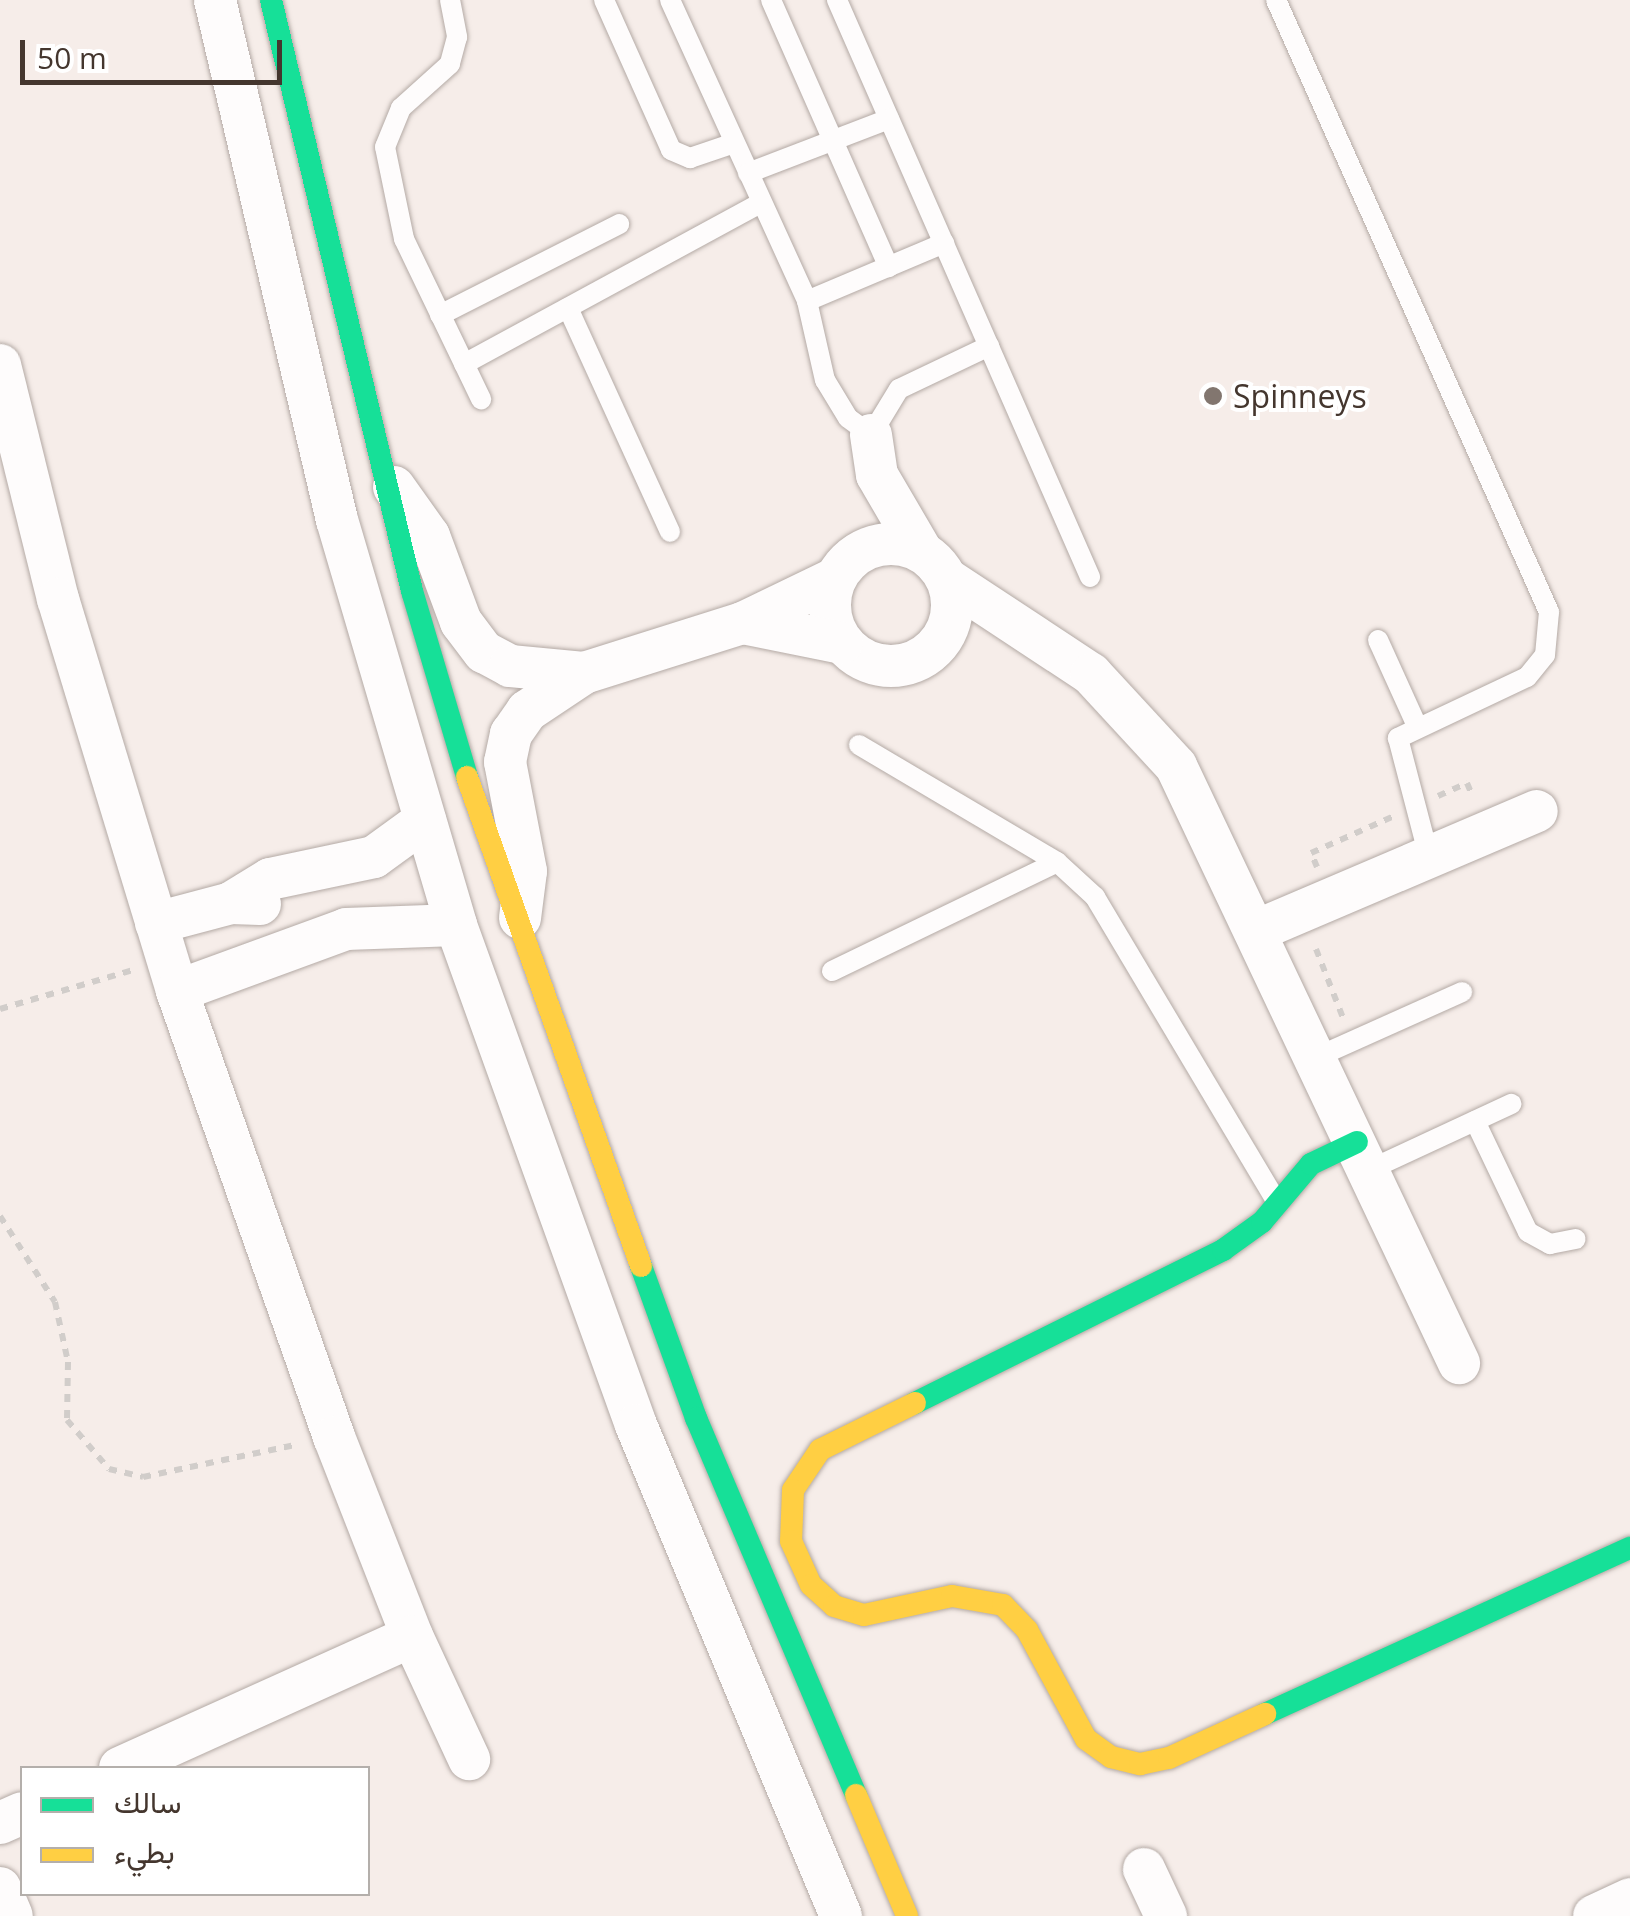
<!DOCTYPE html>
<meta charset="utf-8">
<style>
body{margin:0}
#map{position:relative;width:1630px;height:1916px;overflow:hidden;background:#f6ede9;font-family:"Open Sans",Vazirmatn,sans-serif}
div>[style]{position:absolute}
.path>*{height:6px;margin-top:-3px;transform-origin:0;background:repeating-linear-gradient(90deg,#d1cdca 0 8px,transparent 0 16px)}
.roads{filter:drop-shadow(0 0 2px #b4aaa5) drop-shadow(0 0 2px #b4aaa5)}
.lane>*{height:20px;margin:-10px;padding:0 10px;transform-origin:10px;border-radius:10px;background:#fefcfc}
.street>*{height:42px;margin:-21px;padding:0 21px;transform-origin:21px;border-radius:21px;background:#fefcfc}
.street>.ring{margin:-21px;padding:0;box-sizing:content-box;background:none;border:42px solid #fefcfc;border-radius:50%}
.fast>*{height:22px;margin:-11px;padding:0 11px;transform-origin:11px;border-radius:11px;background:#16e098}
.slow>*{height:22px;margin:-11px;padding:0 11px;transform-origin:11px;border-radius:11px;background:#ffcf43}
.dots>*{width:28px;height:28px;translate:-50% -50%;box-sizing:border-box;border:5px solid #fff;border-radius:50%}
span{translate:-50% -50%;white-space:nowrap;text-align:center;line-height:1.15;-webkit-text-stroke:8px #fff;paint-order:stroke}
.poi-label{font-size:32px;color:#44362e}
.left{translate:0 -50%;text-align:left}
.legend{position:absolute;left:20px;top:1766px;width:350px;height:130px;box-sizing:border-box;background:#fff;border:2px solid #b4afab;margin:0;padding:12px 18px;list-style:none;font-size:30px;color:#44362e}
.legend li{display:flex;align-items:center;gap:20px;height:50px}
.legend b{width:50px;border:2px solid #b4afab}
.scale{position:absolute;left:20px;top:40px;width:262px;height:45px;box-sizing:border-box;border:5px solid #44362e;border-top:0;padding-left:12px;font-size:30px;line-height:35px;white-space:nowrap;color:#44362e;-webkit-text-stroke:8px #fff;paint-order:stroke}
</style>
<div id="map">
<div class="path">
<div style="left:1438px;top:796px;width:32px;rotate:-24deg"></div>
<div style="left:1467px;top:783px;width:15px;rotate:67deg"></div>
<div style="left:1317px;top:867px;width:15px;rotate:-113deg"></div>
<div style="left:1311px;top:853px;width:91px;rotate:-24deg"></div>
<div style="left:1316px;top:949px;width:74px;rotate:68.6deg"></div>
<div style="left:0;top:1009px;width:139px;rotate:-16.3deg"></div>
<div style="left:0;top:1216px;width:102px;rotate:57.4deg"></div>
<div style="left:55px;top:1302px;width:61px;rotate:77.8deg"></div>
<div style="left:68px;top:1362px;width:58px;rotate:91deg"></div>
<div style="left:67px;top:1420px;width:65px;rotate:49.4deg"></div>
<div style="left:109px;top:1469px;width:35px;rotate:13deg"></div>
<div style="left:143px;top:1477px;width:159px;rotate:-11.9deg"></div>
</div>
<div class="roads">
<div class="lane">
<div style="left:450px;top:0;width:38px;rotate:79deg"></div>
<div style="left:457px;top:37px;width:28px;rotate:105deg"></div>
<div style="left:450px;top:64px;width:66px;rotate:138.1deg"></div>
<div style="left:401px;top:108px;width:42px;rotate:112.3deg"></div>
<div style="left:385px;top:147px;width:94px;rotate:78.3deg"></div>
<div style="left:404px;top:239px;width:178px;rotate:64.3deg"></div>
<div style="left:604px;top:0;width:164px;rotate:65.9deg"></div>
<div style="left:671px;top:150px;width:21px;rotate:23deg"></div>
<div style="left:690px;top:158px;width:46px;rotate:-18.8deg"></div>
<div style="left:670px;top:0;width:331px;rotate:65.5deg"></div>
<div style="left:807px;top:301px;width:81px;rotate:77.2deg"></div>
<div style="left:825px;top:380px;width:44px;rotate:58.8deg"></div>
<div style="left:848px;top:418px;width:29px;rotate:36deg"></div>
<div style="left:871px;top:435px;width:54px;rotate:-58.7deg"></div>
<div style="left:899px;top:389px;width:100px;rotate:-25.5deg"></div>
<div style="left:771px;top:0;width:292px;rotate:66.2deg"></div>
<div style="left:837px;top:0;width:630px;rotate:66.32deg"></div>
<div style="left:1276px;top:0;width:670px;rotate:65.96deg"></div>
<div style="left:1549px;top:612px;width:43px;rotate:95.3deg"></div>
<div style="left:1545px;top:655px;width:28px;rotate:129deg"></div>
<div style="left:1527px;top:677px;width:143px;rotate:154.7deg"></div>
<div style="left:1398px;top:738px;width:123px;rotate:75.4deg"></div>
<div style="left:748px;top:173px;width:151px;rotate:-21deg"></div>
<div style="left:807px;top:301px;width:149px;rotate:-22.9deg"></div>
<div style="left:568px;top:308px;width:246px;rotate:65.5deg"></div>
<div style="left:440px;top:315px;width:201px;rotate:-26.9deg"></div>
<div style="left:464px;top:364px;width:338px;rotate:-28.5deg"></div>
<div style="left:1378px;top:640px;width:94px;rotate:65.6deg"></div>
<div style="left:859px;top:745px;width:230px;rotate:30.6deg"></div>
<div style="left:1057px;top:862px;width:52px;rotate:42.6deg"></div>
<div style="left:1095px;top:897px;width:354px;rotate:59.2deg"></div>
<div style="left:832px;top:971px;width:250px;rotate:-25.8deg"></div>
<div style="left:1317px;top:1057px;width:159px;rotate:-24.1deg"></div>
<div style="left:1475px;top:1121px;width:123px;rotate:64.5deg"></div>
<div style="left:1528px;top:1232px;width:25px;rotate:29deg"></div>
<div style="left:1550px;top:1244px;width:26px;rotate:-11deg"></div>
<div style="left:1369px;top:1170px;width:157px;rotate:-24.9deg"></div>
</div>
<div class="street">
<div style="left:215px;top:0;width:534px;rotate:76.8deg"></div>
<div style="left:337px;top:520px;width:422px;rotate:73.6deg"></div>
<div style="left:456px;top:925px;width:531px;rotate:70.2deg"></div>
<div style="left:636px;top:1425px;width:532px;rotate:67.34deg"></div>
<div style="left:0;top:365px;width:241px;rotate:76.1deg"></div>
<div style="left:58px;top:599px;width:410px;rotate:73.1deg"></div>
<div style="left:177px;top:991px;width:473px;rotate:70.6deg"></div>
<div style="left:334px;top:1437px;width:214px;rotate:68.6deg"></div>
<div style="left:412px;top:1636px;width:136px;rotate:65.1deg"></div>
<div style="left:871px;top:435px;width:40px;rotate:81.5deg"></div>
<div style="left:877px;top:475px;width:89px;rotate:59.7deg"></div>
<div style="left:394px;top:487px;width:60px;rotate:54.5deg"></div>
<div style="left:429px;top:536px;width:92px;rotate:69.6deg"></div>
<div style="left:461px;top:622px;width:38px;rotate:53deg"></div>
<div style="left:484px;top:652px;width:30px;rotate:28deg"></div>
<div style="left:510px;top:666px;width:74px;rotate:5.4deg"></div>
<div class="ring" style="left:830px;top:544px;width:80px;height:80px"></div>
<div style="left:947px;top:579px;width:173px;rotate:33.4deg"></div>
<div style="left:1091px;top:674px;width:125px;rotate:47.3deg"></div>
<div style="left:1176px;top:766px;width:661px;rotate:64.64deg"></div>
<div style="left:743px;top:623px;width:101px;rotate:11.4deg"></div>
<div style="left:231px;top:903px;width:46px;rotate:-31.6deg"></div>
<div style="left:270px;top:879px;width:106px;rotate:-11.9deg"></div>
<div style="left:374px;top:857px;width:63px;rotate:-36deg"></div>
<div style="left:520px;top:918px;width:47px;rotate:-82.7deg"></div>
<div style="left:526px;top:871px;width:111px;rotate:-100.9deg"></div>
<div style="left:505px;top:762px;width:29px;rotate:-78deg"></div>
<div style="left:511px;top:734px;width:28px;rotate:-55deg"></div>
<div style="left:527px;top:711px;width:69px;rotate:-33.7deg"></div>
<div style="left:584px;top:673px;width:167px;rotate:-17.5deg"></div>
<div style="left:743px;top:623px;width:103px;rotate:-25.8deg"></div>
<div style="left:156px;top:923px;width:78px;rotate:-14.9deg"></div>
<div style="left:231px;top:903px;width:29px;rotate:2deg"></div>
<div style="left:1258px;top:930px;width:303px;rotate:-23.1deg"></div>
<div style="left:177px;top:991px;width:180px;rotate:-20.1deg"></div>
<div style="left:346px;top:929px;width:110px;rotate:-2.1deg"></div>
<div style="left:120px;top:1768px;width:320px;rotate:-24.3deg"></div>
<div style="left:0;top:1823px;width:24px;rotate:-24deg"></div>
<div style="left:1144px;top:1869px;width:52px;rotate:64.9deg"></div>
<div style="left:0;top:1888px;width:30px;rotate:67deg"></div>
<div style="left:1594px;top:1916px;width:40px;rotate:-25deg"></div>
</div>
<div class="fast">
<div style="left:271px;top:0;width:608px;rotate:76.58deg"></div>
<div style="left:412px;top:591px;width:194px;rotate:73.5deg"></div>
<div style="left:641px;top:1266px;width:162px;rotate:70.1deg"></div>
<div style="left:696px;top:1418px;width:410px;rotate:67deg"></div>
<div style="left:915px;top:1403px;width:344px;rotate:-26.4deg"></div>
<div style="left:1223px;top:1250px;width:48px;rotate:-35.7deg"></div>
<div style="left:1262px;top:1222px;width:76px;rotate:-49.8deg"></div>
<div style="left:1311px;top:1164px;width:51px;rotate:-25.6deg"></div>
<div style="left:1265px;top:1714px;width:401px;rotate:-24.5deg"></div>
</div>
<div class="slow">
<div style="left:467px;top:777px;width:519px;rotate:70.41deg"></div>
<div style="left:915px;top:1403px;width:106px;rotate:153.7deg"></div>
<div style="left:820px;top:1450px;width:48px;rotate:124deg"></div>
<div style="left:793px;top:1490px;width:51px;rotate:92.2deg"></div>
<div style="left:791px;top:1541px;width:48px;rotate:65.6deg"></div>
<div style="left:811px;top:1585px;width:31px;rotate:42deg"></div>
<div style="left:834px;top:1606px;width:31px;rotate:17deg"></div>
<div style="left:864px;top:1615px;width:90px;rotate:-12.2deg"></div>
<div style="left:952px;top:1596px;width:52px;rotate:10deg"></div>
<div style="left:1003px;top:1605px;width:35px;rotate:46deg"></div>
<div style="left:1027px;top:1630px;width:124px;rotate:61.6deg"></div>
<div style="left:1086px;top:1739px;width:31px;rotate:36deg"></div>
<div style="left:1111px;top:1757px;width:30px;rotate:14deg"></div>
<div style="left:1140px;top:1764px;width:30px;rotate:-12deg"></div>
<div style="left:1169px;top:1758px;width:106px;rotate:-24.6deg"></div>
<div style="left:856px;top:1795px;width:131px;rotate:67.1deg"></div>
</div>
</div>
<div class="dots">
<div style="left:1213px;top:396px;background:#82766f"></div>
</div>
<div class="poi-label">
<span class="left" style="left:1233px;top:396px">Spinneys</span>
</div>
<ul class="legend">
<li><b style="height:12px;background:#16e098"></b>سالك</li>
<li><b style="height:12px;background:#ffcf43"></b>بطيء</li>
</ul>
<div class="scale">50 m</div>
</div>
